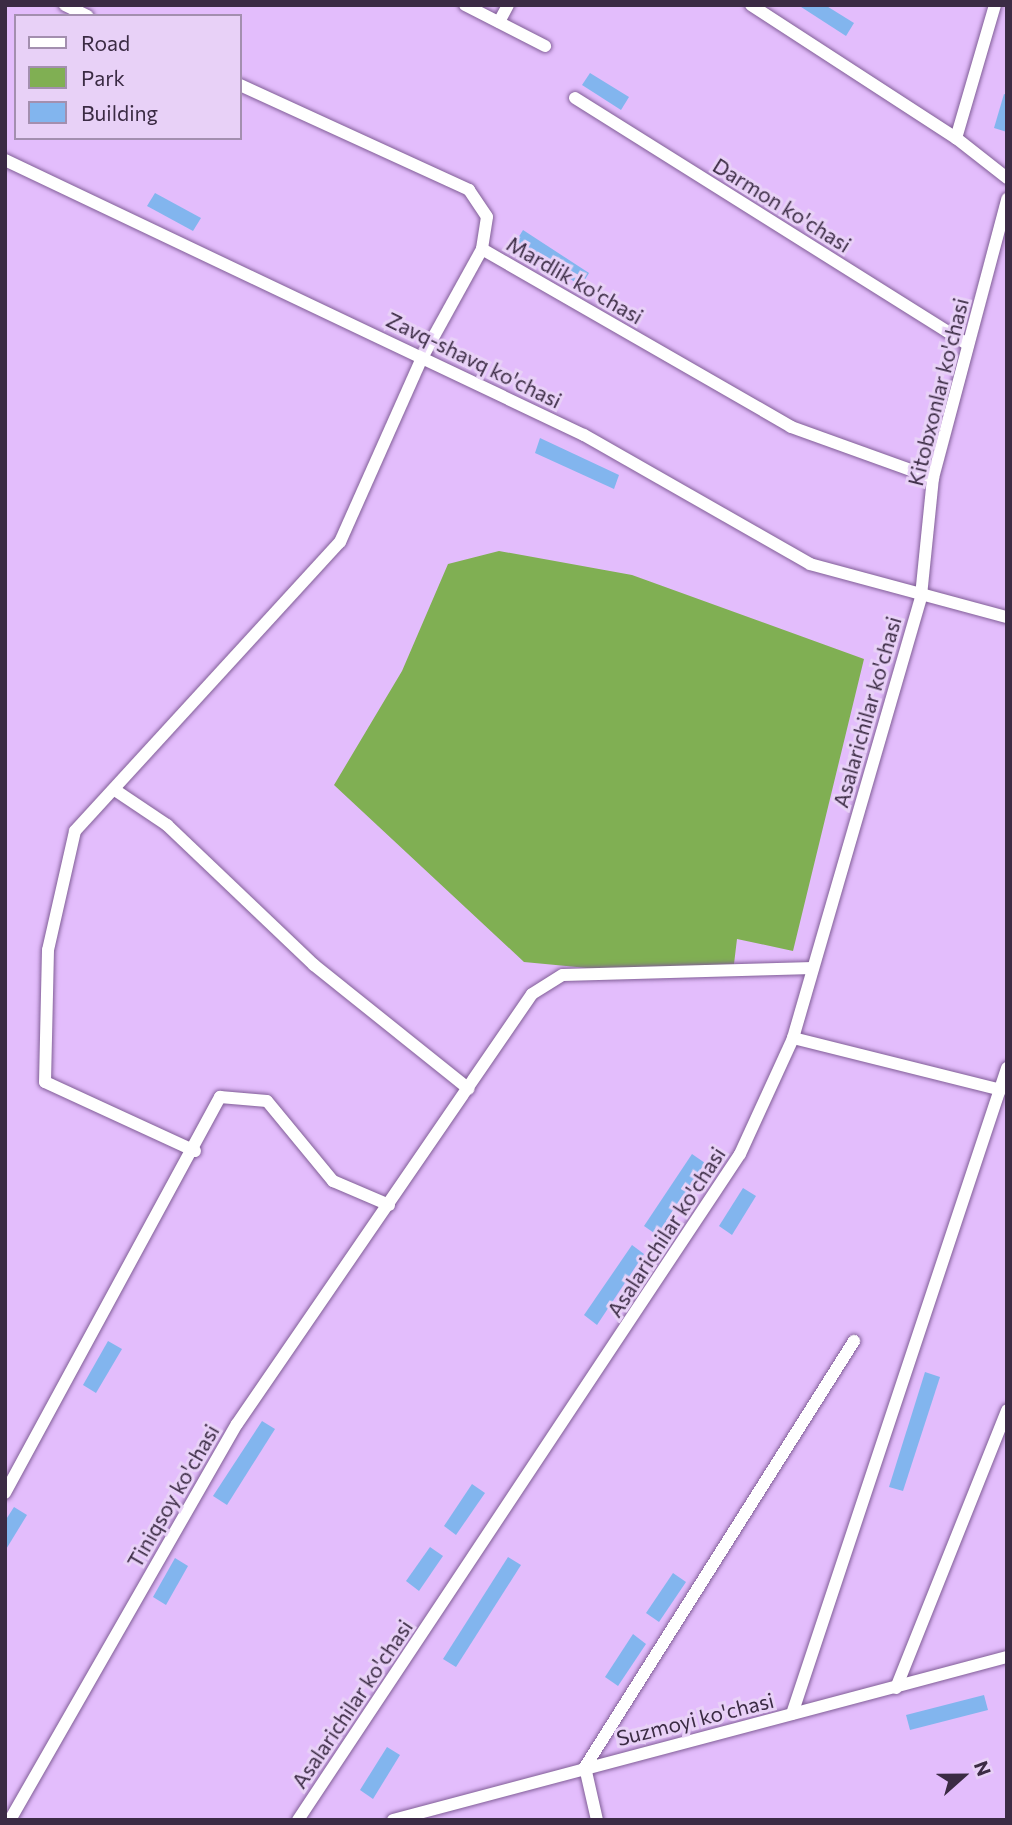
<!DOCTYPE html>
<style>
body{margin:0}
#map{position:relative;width:1012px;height:1825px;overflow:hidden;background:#e3bdfc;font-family:Commissioner,sans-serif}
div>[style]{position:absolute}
.green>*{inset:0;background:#80af53}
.building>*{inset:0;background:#82b5ee}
.roads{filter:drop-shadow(0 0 2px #815e97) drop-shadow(0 0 2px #815e97)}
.street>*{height:12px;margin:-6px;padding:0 6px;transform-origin:6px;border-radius:6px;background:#fff}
span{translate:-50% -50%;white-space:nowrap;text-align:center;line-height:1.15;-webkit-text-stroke:6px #e8d1f7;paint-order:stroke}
.street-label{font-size:21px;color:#3b2b44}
.frame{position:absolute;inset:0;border:7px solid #3b2b44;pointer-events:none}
.legend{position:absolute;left:14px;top:14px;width:228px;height:126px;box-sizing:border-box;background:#e8d1f7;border:2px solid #a38faf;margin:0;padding:9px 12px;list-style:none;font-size:21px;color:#3b2b44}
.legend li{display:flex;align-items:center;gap:14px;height:35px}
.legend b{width:35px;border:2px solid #a38faf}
.north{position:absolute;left:928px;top:1741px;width:70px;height:70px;-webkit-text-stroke:5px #e8d1f7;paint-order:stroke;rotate:69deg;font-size:19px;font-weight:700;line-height:28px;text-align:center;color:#3b2b44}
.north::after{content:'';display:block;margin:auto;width:24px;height:32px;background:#3b2b44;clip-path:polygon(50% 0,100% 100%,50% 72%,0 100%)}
</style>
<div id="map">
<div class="green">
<div style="clip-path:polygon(499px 551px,632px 575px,864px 659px,793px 951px,737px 939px,734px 964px,619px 971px,524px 962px,334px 785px,402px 671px,448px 564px)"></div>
</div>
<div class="building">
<div style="clip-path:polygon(798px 5px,825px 5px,854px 23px,846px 36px)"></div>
<div style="clip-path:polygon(590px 73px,629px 97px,621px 110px,582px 85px)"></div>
<div style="clip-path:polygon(1004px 94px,1007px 95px,1007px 132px,994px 128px)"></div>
<div style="clip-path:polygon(155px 193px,201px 218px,193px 231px,147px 206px)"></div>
<div style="clip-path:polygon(523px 230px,589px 273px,581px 286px,515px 243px)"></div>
<div style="clip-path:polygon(540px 438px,619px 475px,614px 489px,535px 453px)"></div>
<div style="clip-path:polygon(692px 1154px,705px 1163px,657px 1235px,644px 1226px)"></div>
<div style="clip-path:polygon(743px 1188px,756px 1196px,732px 1235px,719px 1226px)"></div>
<div style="clip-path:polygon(632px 1245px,644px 1254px,597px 1325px,584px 1315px)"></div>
<div style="clip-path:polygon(108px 1341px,122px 1349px,96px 1393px,83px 1385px)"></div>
<div style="clip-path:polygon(925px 1372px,940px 1377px,903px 1491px,889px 1487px)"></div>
<div style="clip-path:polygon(262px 1421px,275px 1429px,227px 1505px,213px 1496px)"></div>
<div style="clip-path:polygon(472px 1484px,485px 1493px,456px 1535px,444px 1526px)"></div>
<div style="clip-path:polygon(14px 1507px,27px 1515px,5px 1551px,5px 1521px)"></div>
<div style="clip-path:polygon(430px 1547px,443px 1556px,419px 1591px,406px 1581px)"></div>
<div style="clip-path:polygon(508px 1557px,521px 1565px,456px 1667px,443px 1659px)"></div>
<div style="clip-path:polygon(175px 1558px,188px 1566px,166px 1605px,153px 1597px)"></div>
<div style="clip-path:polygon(673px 1573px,686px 1582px,659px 1622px,646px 1613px)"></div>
<div style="clip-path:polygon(633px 1634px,646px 1644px,618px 1686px,605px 1677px)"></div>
<div style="clip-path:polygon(984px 1695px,988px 1710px,910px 1730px,906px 1715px)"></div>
<div style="clip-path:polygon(387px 1747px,400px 1755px,373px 1799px,360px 1790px)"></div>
</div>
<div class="roads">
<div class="street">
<div style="left:65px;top:5px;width:25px;rotate:26deg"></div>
<div style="left:465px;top:5px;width:90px;rotate:27.1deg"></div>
<div style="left:751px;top:5px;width:244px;rotate:33deg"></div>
<div style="left:995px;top:5px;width:139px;rotate:106.3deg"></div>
<div style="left:956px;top:138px;width:65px;rotate:38.1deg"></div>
<div style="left:499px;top:22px;width:19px;rotate:-62deg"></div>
<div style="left:240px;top:85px;width:252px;rotate:24.6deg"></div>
<div style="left:469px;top:190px;width:32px;rotate:56deg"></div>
<div style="left:487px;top:217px;width:32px;rotate:99deg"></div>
<div style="left:482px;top:249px;width:357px;rotate:29.9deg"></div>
<div style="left:791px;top:427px;width:151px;rotate:19.8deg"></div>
<div style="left:575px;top:98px;width:464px;rotate:32.1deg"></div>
<div style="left:5px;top:160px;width:641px;rotate:25.41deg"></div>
<div style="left:584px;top:435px;width:260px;rotate:29.7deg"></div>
<div style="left:810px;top:564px;width:204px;rotate:15.1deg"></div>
<div style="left:115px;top:790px;width:63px;rotate:33.9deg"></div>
<div style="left:167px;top:825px;width:203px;rotate:43.6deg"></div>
<div style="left:314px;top:965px;width:198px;rotate:38.7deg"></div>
<div style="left:793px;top:1038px;width:214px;rotate:14deg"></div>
<div style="left:195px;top:1151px;width:165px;rotate:-155.3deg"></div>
<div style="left:45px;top:1082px;width:132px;rotate:-88.7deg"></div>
<div style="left:48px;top:950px;width:122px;rotate:-77.2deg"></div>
<div style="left:75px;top:831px;width:392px;rotate:-47.5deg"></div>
<div style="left:340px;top:542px;width:204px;rotate:-66deg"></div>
<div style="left:423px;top:356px;width:122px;rotate:-61.1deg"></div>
<div style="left:5px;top:1493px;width:451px;rotate:-61.5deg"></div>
<div style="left:220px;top:1097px;width:47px;rotate:4.9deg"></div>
<div style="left:267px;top:1101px;width:104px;rotate:50.5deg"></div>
<div style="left:333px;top:1181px;width:61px;rotate:23.2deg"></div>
<div style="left:896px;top:1688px;width:299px;rotate:-68.2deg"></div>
<div style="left:792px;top:1714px;width:681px;rotate:-71.59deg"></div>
<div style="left:10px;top:1820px;width:456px;rotate:-60.2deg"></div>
<div style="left:237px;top:1424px;width:521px;rotate:-55.55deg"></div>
<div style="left:532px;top:994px;width:36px;rotate:-32deg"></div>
<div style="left:563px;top:975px;width:250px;rotate:-1.6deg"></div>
<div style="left:298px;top:1820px;width:799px;rotate:-56.43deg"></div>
<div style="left:740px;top:1154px;width:128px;rotate:-65.4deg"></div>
<div style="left:793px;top:1038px;width:460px;rotate:-73.8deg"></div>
<div style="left:921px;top:596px;width:119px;rotate:-84.2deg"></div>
<div style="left:933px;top:478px;width:289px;rotate:-75.1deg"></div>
<div style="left:393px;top:1820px;width:635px;rotate:-14.87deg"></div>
<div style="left:597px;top:1820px;width:54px;rotate:-102.8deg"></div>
<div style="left:585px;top:1767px;width:504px;rotate:-57.73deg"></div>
</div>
</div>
<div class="street-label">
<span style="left:782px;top:205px;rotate:32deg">Darmon ko'chasi</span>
<span style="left:575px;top:280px;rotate:30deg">Mardlik ko'chasi</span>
<span style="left:474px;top:360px;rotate:26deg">Zavq-shavq ko'chasi</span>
<span style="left:938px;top:392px;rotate:-76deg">Kitobxonlar ko'chasi</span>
<span style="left:867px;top:712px;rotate:-74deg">Asalarichilar ko'chasi</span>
<span style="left:666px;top:1232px;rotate:-57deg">Asalarichilar ko'chasi</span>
<span style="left:173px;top:1496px;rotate:-60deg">Tiniqsoy ko'chasi</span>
<span style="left:352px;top:1704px;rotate:-56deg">Asalarichilar ko'chasi</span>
<span style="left:695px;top:1719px;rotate:-14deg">Suzmoyi ko'chasi</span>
</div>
<div class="frame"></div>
<ul class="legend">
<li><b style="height:9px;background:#fff"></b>Road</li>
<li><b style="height:19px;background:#80af53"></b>Park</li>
<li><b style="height:19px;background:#82b5ee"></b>Building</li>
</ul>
<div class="north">N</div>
</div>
